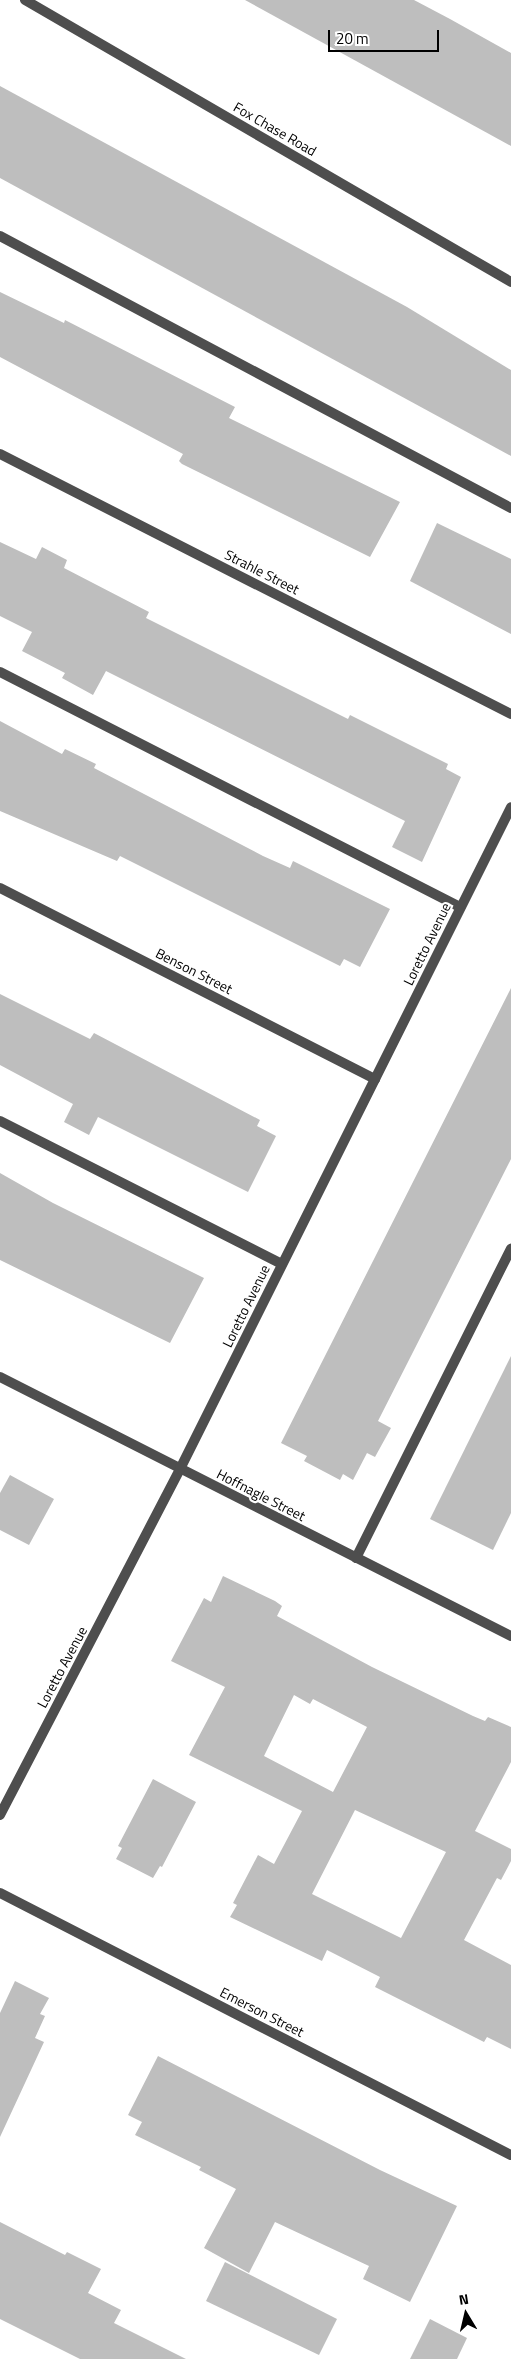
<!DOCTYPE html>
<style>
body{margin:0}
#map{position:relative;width:511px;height:2359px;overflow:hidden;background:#fff;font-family:"Titillium Web",sans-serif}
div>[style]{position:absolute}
.building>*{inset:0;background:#bebebe}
.service>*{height:10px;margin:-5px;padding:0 5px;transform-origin:5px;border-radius:5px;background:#4e4e4e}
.minor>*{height:10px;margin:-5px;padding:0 5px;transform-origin:5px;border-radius:5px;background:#4e4e4e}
span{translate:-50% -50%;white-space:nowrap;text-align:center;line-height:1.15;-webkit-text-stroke:4.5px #fff;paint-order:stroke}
.street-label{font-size:14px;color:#000}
.north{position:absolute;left:441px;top:2289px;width:50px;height:50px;-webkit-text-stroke:4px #fff;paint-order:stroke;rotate:351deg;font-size:14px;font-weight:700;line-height:20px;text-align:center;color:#000}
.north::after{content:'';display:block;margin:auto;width:18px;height:22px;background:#000;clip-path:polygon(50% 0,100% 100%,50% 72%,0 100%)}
.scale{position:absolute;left:328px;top:30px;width:111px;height:22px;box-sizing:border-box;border:2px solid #000;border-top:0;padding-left:6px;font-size:15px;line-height:18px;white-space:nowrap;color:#000;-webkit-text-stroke:4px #fff;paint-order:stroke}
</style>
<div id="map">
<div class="building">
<div style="clip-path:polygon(245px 0,414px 0,450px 19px,511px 53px,511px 146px)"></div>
<div style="clip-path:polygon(0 86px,407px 307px,511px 370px,511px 456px,0 178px)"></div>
<div style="clip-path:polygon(0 292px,64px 323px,65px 320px,235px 407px,229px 418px,400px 502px,370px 557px,182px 464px,179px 461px,183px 454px,0 357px)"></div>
<div style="clip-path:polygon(437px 523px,511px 559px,511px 634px,410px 581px)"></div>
<div style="clip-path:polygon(0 542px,36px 559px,42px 547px,67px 560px,64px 568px,149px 612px,146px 618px,348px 719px,350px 715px,448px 764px,446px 769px,461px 777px,422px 862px,392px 847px,405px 821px,106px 671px,93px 695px,62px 678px,65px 673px,22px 651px,32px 632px,0 616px)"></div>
<div style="clip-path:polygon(0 721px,62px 754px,65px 749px,96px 764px,94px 768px,263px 856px,290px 868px,293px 861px,390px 909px,360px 967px,344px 959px,340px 966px,120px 856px,117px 861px,0 811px)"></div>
<div style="clip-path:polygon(511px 988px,511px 1159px,378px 1421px,391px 1428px,375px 1457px,367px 1453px,353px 1480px,343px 1474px,340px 1480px,304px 1461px,307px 1456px,281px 1443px)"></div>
<div style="clip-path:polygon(0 994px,90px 1039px,94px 1033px,260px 1120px,257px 1126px,276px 1136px,248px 1192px,98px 1117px,89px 1135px,64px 1122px,73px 1104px,0 1065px)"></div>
<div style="clip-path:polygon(0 1173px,53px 1203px,204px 1278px,170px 1343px,0 1260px)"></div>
<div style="clip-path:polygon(511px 1356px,511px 1513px,493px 1550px,430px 1519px)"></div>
<div style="clip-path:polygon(10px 1475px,54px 1499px,29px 1545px,0 1530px,0 1493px)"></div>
<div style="clip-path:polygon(evenodd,223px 1576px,275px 1601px,282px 1606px,277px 1616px,372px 1667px,473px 1716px,485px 1721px,488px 1717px,511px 1727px,511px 1762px,475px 1831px,511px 1849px,511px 1861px,501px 1880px,497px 1878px,464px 1940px,511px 1965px,511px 2049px,487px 2037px,484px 2042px,375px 1987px,380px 1977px,327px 1950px,322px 1961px,230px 1917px,237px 1905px,233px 1903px,258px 1855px,274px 1864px,302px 1811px,189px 1755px,225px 1687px,171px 1661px,204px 1598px,211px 1602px,223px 1576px,294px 1695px,310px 1704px,313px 1699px,367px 1727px,333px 1792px,264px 1756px,294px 1695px,223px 1576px,355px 1810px,446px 1852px,401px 1938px,312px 1894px,355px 1810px)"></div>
<div style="clip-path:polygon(153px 1779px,196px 1802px,162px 1867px,160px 1866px,153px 1878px,116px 1859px,122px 1848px,118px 1846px)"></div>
<div style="clip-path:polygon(15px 1981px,49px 1998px,40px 2014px,45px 2016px,35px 2038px,44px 2042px,0 2137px,0 2013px)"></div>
<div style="clip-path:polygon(158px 2056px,380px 2170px,457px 2206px,410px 2302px,363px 2279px,369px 2266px,275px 2222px,249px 2273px,204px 2248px,236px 2189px,199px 2170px,201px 2167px,135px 2135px,142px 2122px,128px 2115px)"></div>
<div style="clip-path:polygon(0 2222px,65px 2255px,67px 2252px,101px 2269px,88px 2293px,121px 2310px,114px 2323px,186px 2359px,80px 2359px,0 2319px)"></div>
<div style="clip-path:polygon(225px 2262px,337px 2319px,319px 2355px,206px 2301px)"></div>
<div style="clip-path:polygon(430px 2319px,467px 2338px,457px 2359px,410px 2359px)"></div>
</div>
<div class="service">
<div style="left:0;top:236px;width:579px;rotate:28.03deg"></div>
<div style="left:0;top:672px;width:517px;rotate:27.06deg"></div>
<div style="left:0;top:1121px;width:316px;rotate:26.9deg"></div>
<div style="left:356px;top:1558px;width:346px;rotate:-63.4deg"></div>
</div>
<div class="minor">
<div style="left:25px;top:0;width:562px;rotate:30.12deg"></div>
<div style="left:0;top:454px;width:573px;rotate:26.97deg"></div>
<div style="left:0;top:888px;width:421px;rotate:27deg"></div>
<div style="left:0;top:1377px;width:573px;rotate:26.88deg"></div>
<div style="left:0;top:1815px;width:390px;rotate:-62.5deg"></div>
<div style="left:180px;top:1469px;width:740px;rotate:-63.43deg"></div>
<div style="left:0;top:1893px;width:574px;rotate:27.15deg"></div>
</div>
<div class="street-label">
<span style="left:275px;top:129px;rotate:30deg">Fox Chase Road</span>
<span style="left:262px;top:572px;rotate:27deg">Strahle Street</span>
<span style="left:427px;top:944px;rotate:-64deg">Loretto Avenue</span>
<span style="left:194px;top:971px;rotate:27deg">Benson Street</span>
<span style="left:246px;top:1306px;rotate:-64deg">Loretto Avenue</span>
<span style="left:261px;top:1495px;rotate:27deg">Hoffnagle Street</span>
<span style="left:62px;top:1667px;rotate:-62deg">Loretto Avenue</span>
<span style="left:262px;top:2012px;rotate:27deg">Emerson Street</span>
</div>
<div class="north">N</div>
<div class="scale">20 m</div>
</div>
